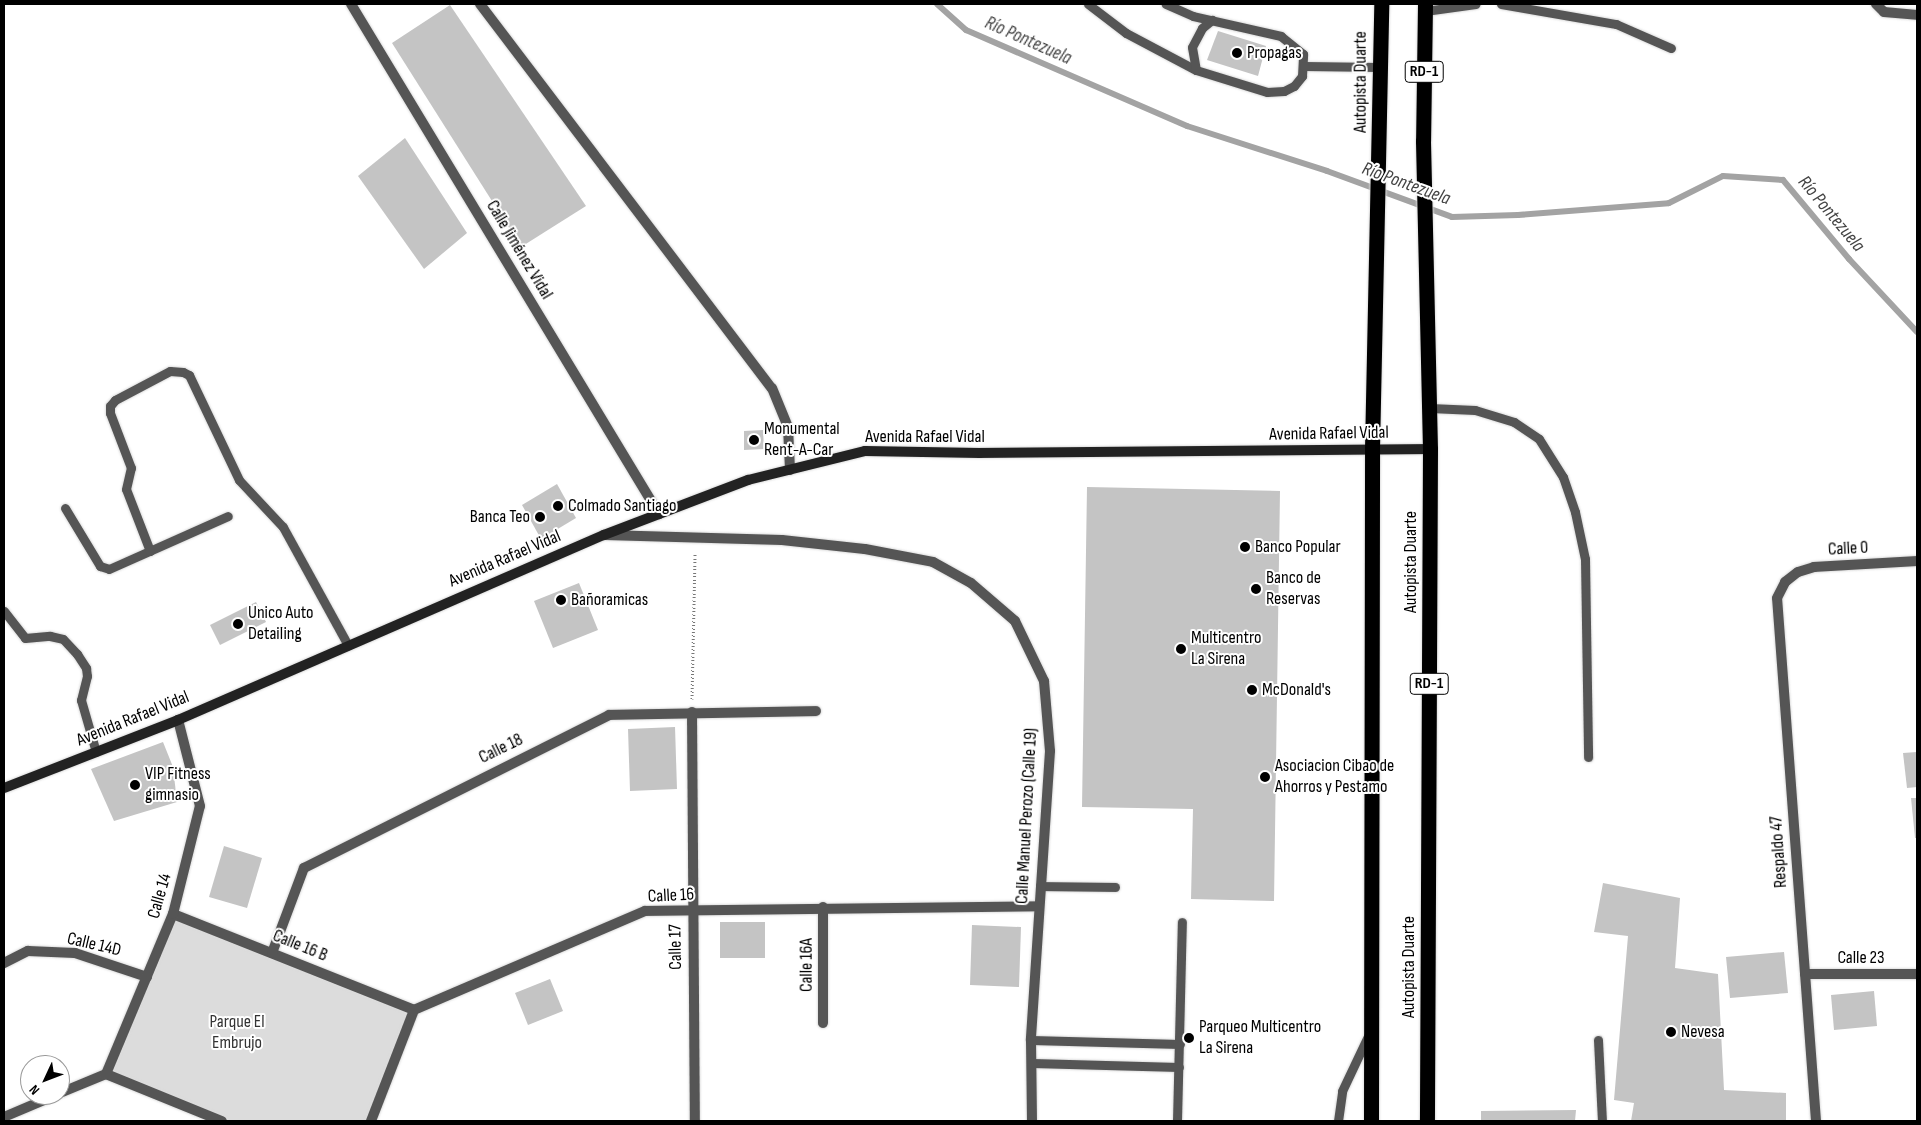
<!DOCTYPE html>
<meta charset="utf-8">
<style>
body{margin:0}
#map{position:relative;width:1921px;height:1125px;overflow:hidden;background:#fff;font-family:"Sofia Sans Condensed",sans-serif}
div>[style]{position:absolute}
.green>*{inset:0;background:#dcdcdc}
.stream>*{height:6px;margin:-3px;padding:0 3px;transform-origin:3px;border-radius:3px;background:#a3a3a3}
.building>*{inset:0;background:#c4c4c4}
.path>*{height:3px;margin-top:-1.5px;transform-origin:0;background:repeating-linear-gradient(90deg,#777 0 1px,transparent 0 3.5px)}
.roads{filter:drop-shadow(0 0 1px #dbdbdb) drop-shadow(0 0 1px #dbdbdb)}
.service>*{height:9px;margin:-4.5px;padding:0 4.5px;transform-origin:4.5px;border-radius:4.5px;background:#555}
.minor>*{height:10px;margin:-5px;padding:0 5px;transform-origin:5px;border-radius:5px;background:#555}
.secondary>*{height:10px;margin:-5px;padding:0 5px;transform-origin:5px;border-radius:5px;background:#222}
.motorway>*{height:15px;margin:-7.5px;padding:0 7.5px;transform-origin:7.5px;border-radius:7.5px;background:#000}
.dots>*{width:14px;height:14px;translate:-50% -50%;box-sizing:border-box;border:2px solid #fff;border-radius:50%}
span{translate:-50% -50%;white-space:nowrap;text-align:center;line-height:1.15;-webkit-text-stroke:4px #fff;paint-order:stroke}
.shield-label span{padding:1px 4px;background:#fff;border:1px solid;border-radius:4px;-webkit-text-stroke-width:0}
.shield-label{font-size:16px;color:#000;font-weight:700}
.poi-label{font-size:18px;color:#000}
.left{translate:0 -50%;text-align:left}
.right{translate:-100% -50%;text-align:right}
.street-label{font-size:18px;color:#000}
.park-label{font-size:18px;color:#333}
.water-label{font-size:19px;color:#444;font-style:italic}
.frame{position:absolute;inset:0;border:5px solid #000;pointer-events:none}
.north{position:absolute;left:20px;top:1055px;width:50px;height:50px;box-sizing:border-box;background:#fff;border:1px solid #999;border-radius:50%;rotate:227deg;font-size:14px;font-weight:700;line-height:20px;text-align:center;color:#000}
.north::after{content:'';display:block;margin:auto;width:18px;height:22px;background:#000;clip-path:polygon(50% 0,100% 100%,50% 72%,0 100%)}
</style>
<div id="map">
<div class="green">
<div style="clip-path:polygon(173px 914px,414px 1010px,370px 1121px,220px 1121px,106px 1074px)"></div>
</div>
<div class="stream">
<div style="left:937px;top:4px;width:39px;rotate:42deg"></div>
<div style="left:966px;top:30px;width:241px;rotate:23.5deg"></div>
<div style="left:1187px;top:126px;width:147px;rotate:17.8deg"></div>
<div style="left:1327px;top:171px;width:133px;rotate:20.2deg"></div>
<div style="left:1452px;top:217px;width:66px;rotate:-1.7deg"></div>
<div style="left:1518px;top:215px;width:151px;rotate:-4.5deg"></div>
<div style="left:1669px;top:203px;width:60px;rotate:-26.6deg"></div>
<div style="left:1723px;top:176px;width:60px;rotate:3.8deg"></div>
<div style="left:1783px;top:180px;width:103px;rotate:50.1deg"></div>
<div style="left:1849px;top:259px;width:100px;rotate:47deg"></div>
</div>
<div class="building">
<div style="clip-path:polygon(450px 5px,586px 206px,521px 247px,392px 43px)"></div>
<div style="clip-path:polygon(1218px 31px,1266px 46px,1258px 76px,1207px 60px)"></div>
<div style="clip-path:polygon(405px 138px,467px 233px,424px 269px,358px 176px)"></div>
<div style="clip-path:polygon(763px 430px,764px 449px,744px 450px,744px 431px)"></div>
<div style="clip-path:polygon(557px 484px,576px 518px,541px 539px,522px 505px)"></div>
<div style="clip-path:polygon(1087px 487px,1280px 491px,1274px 901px,1191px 899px,1193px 809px,1082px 807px)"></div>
<div style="clip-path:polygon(579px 583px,598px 630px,553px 648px,534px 601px)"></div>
<div style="clip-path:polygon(256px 602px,266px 622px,220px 645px,210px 625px)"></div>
<div style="clip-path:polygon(675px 727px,677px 789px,630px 791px,628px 729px)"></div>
<div style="clip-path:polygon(163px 742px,173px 767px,177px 802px,114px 821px,91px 769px)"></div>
<div style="clip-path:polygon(1917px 752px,1917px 787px,1907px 788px,1903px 753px)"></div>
<div style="clip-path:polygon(1911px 798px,1917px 798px,1917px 838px,1915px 838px)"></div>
<div style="clip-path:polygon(224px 846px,262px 858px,247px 908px,209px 897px)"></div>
<div style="clip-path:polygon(1603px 883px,1680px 898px,1675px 968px,1718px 974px,1724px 1090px,1786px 1093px,1786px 1121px,1631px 1121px,1634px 1103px,1614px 1100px,1628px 936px,1594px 932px)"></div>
<div style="clip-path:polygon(720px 922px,765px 922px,765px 958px,720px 958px)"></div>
<div style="clip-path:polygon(972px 925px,1021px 927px,1019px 987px,970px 985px)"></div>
<div style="clip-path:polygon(1784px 952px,1788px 993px,1730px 998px,1726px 957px)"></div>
<div style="clip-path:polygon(550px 979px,563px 1011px,528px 1025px,515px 993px)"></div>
<div style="clip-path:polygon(1874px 991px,1877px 1026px,1834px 1030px,1831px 995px)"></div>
<div style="clip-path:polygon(1576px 1110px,1575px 1121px,1481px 1121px,1481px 1111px)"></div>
</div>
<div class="path">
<div style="left:692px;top:699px;width:146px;rotate:-88.8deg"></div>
</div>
<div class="roads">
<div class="service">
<div style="left:1088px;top:4px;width:48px;rotate:37.3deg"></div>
<div style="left:1126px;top:33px;width:79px;rotate:27.9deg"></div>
<div style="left:1196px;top:70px;width:74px;rotate:17.2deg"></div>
<div style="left:1267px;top:92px;width:17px;rotate:-3deg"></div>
<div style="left:1284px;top:91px;width:11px;rotate:-27deg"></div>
<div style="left:1294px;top:86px;width:13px;rotate:-51deg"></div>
<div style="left:1302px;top:76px;width:22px;rotate:-87deg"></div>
<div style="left:1303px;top:54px;width:28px;rotate:-141deg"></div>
<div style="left:1281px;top:36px;width:90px;rotate:-167.2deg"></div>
<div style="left:1193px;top:16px;width:30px;rotate:-156deg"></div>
<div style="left:1501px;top:4px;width:117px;rotate:9.9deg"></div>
<div style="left:1616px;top:24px;width:60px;rotate:23.6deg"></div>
<div style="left:1425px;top:11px;width:51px;rotate:-7.8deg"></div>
<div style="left:1304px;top:66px;width:75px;rotate:0.8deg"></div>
<div style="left:1196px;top:70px;width:23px;rotate:-100deg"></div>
<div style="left:1192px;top:47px;width:21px;rotate:-62deg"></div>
<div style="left:1202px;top:28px;width:13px;rotate:-39deg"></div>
<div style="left:1430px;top:408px;width:45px;rotate:2.5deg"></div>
<div style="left:1475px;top:410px;width:41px;rotate:17.1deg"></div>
<div style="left:1514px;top:422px;width:30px;rotate:34deg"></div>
<div style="left:1539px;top:439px;width:45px;rotate:57.7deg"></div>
<div style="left:1563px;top:477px;width:37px;rotate:71deg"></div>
<div style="left:1575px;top:512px;width:48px;rotate:78deg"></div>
<div style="left:1585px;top:559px;width:198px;rotate:89.1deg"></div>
<div style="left:65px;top:508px;width:68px;rotate:58.9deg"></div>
<div style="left:100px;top:566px;width:9px;rotate:18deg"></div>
<div style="left:109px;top:569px;width:130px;rotate:-24deg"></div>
<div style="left:150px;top:551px;width:66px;rotate:-111.2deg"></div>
<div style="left:126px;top:489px;width:22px;rotate:-77deg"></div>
<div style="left:131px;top:468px;width:59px;rotate:-110.9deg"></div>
<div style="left:110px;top:413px;width:7px;rotate:-90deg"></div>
<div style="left:110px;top:406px;width:8px;rotate:-50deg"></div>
<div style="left:115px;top:400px;width:62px;rotate:-27.8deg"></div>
<div style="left:170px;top:371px;width:13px;rotate:4deg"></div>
<div style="left:183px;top:372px;width:7px;rotate:27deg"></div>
<div style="left:189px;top:375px;width:116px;rotate:64.5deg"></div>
<div style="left:239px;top:480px;width:64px;rotate:46.9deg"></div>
<div style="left:283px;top:527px;width:135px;rotate:61.2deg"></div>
<div style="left:4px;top:611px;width:34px;rotate:52deg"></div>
<div style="left:25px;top:638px;width:25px;rotate:-5deg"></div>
<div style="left:50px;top:636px;width:13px;rotate:13deg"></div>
<div style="left:63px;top:639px;width:21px;rotate:47deg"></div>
<div style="left:77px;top:654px;width:17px;rotate:57deg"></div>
<div style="left:86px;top:668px;width:8px;rotate:83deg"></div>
<div style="left:87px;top:676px;width:25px;rotate:104deg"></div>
<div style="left:81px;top:700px;width:54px;rotate:73.9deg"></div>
<div style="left:1040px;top:886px;width:75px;rotate:0.8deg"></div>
<div style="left:1031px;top:1040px;width:149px;rotate:1.5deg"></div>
<div style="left:1598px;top:1040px;width:81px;rotate:87.2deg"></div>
<div style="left:1032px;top:1063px;width:147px;rotate:1.6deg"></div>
<div style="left:1177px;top:1121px;width:199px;rotate:-88.6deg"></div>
<div style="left:1338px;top:1121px;width:30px;rotate:-82deg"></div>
<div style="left:1342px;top:1091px;width:61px;rotate:-64.7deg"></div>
</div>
<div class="minor">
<div style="left:351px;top:4px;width:596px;rotate:58.87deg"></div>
<div style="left:480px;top:4px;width:482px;rotate:52.8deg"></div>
<div style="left:772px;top:388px;width:42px;rotate:67.7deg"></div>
<div style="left:788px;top:427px;width:43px;rotate:87.3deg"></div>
<div style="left:1876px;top:4px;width:11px;rotate:45deg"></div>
<div style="left:1884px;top:12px;width:33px;rotate:5deg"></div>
<div style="left:605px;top:535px;width:177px;rotate:1.6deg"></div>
<div style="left:782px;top:540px;width:83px;rotate:6.2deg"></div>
<div style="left:865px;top:549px;width:69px;rotate:10.8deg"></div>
<div style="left:933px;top:562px;width:43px;rotate:28.9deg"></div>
<div style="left:971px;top:583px;width:58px;rotate:40.8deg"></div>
<div style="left:1015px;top:621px;width:67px;rotate:64.2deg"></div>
<div style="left:1044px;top:681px;width:70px;rotate:85.1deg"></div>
<div style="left:1050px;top:751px;width:290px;rotate:93.8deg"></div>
<div style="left:1031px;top:1040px;width:81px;rotate:89.3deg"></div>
<div style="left:692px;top:712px;width:409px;rotate:89.6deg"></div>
<div style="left:173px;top:914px;width:259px;rotate:21.7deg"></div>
<div style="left:272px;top:953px;width:91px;rotate:-69.4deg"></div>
<div style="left:304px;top:868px;width:341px;rotate:-26.6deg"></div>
<div style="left:609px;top:715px;width:207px;rotate:-1.1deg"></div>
<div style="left:4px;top:963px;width:27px;rotate:-27deg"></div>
<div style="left:28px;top:951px;width:47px;rotate:2.4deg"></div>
<div style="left:75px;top:953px;width:76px;rotate:18.4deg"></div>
<div style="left:1805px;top:974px;width:112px"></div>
<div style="left:823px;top:1023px;width:116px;rotate:-90deg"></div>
<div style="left:106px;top:1074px;width:125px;rotate:22.1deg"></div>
<div style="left:60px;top:1093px;width:50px;rotate:-22.4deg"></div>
<div style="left:106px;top:1074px;width:173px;rotate:-67.3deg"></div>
<div style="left:173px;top:914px;width:111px;rotate:-76deg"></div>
<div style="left:200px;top:806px;width:89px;rotate:-104.3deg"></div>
<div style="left:4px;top:1117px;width:56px;rotate:-22.9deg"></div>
<div style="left:371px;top:1121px;width:119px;rotate:-68.8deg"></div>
<div style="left:414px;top:1010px;width:251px;rotate:-23.2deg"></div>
<div style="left:645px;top:911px;width:394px;rotate:-0.7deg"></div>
<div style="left:1816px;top:1121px;width:524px;rotate:-94.26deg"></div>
<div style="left:1777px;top:598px;width:18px;rotate:-63deg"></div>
<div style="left:1785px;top:582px;width:16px;rotate:-38deg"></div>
<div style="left:1798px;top:572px;width:17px;rotate:-17deg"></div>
<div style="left:1814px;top:567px;width:103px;rotate:-3.3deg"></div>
</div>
<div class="secondary">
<div style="left:4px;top:788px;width:187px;rotate:-21.3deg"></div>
<div style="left:178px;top:720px;width:464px;rotate:-23.5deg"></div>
<div style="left:604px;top:535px;width:154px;rotate:-20.9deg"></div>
<div style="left:748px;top:480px;width:121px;rotate:-13.9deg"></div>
<div style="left:865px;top:451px;width:115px;rotate:1deg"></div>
<div style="left:980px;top:453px;width:450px;rotate:-0.5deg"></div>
</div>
<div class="motorway">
<div style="left:1425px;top:4px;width:137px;rotate:90.8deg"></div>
<div style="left:1423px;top:141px;width:308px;rotate:88.7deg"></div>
<div style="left:1430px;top:449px;width:672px;rotate:90.26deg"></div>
<div style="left:1371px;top:1121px;width:672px;rotate:-89.91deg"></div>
<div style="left:1372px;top:449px;width:445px;rotate:-88.8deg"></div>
</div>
</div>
<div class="dots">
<div style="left:1237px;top:53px;background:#000"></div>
<div style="left:754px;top:440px;background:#000"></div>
<div style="left:558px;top:506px;background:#000"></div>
<div style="left:540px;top:517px;background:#000"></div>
<div style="left:1245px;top:547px;background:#000"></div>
<div style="left:1256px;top:589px;background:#000"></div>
<div style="left:561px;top:600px;background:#000"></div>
<div style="left:238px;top:624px;background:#000"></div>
<div style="left:1181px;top:649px;background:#000"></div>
<div style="left:1252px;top:690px;background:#000"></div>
<div style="left:1265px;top:777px;background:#000"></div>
<div style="left:135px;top:785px;background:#000"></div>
<div style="left:1671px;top:1032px;background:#000"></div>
<div style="left:1189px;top:1038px;background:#000"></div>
</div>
<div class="shield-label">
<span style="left:1424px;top:72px">RD-1</span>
<span style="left:1429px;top:684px">RD-1</span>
</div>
<div class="poi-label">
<span class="left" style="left:1247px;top:53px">Propagas</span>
<span class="left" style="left:764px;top:440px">Monumental<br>Rent-A-Car</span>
<span class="left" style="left:568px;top:506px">Colmado Santiago</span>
<span class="right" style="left:530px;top:517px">Banca Teo</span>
<span class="left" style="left:1255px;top:547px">Banco Popular</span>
<span class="left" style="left:1266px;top:589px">Banco de<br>Reservas</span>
<span class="left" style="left:571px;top:600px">Bañoramicas</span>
<span class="left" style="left:248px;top:624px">Unico Auto<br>Detailing</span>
<span class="left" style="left:1191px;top:649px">Multicentro<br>La Sirena</span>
<span class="left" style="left:1262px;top:690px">McDonald's</span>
<span class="left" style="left:1275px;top:777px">Asociacion Cibao de<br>Ahorros y Pestamo</span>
<span class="left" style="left:145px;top:785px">VIP Fitness<br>gimnasio</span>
<span class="left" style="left:1199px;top:1038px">Parqueo Multicentro<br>La Sirena</span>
<span class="left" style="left:1681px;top:1032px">Nevesa</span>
</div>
<div class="street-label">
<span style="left:1361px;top:82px;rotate:-90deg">Autopista Duarte</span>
<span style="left:519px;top:250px;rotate:59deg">Calle Jiménez Vidal</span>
<span style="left:1329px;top:434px;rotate:-1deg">Avenida Rafael Vidal</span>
<span style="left:925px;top:437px">Avenida Rafael Vidal</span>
<span style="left:1848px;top:549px;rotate:-3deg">Calle 0</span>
<span style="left:505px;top:559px;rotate:-23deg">Avenida Rafael Vidal</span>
<span style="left:1411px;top:562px;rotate:-90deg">Autopista Duarte</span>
<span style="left:133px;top:719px;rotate:-22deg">Avenida Rafael Vidal</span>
<span style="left:501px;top:749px;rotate:-26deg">Calle 18</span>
<span style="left:1027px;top:816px;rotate:-87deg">Calle Manuel Perozo (Calle 19)</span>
<span style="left:1779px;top:852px;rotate:-94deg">Respaldo 47</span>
<span style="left:160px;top:896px;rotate:-74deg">Calle 14</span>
<span style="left:671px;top:896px;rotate:-3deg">Calle 16</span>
<span style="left:94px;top:945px;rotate:13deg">Calle 14D</span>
<span style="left:300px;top:946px;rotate:22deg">Calle 16 B</span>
<span style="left:676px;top:947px;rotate:-91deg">Calle 17</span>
<span style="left:1861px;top:958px">Calle 23</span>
<span style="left:807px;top:965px;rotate:-90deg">Calle 16A</span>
<span style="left:1409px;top:967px;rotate:-90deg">Autopista Duarte</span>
</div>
<div class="park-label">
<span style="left:237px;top:1033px">Parque El<br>Embrujo</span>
</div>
<div class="water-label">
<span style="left:1028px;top:41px;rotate:24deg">Río Pontezuela</span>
<span style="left:1406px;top:184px;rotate:20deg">Río Pontezuela</span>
<span style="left:1831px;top:214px;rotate:50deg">Río Pontezuela</span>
</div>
<div class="frame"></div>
<div class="north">N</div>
</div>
